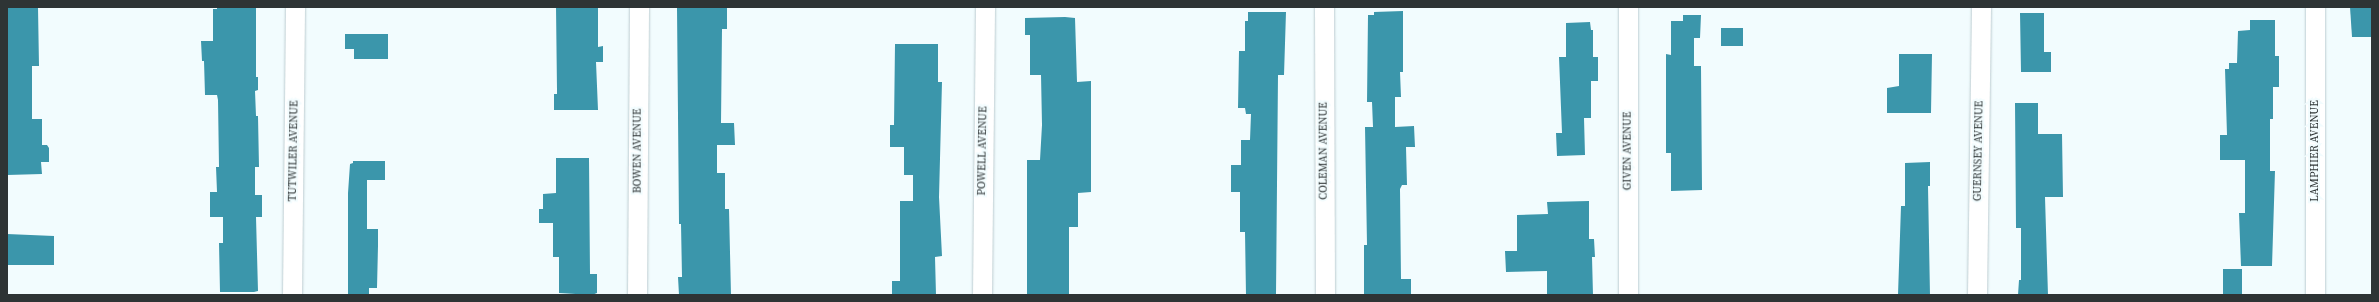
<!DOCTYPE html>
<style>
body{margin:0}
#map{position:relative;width:2379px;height:302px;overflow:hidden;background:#f2fcfe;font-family:"Source Serif 4",serif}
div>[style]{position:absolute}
.building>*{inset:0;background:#3b96ab}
.roads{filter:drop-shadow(0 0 1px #becdd1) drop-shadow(0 0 1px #becdd1)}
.minor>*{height:19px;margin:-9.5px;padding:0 9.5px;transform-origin:9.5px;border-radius:9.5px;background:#fff}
span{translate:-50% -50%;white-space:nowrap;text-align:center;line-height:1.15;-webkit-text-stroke:4px #f2fcfe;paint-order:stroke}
.street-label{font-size:11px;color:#2e3435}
.frame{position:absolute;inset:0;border:8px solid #2e3435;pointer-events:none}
</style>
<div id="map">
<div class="building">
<div style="clip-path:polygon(7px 7px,38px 7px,39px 66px,32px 66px,32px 119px,42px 119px,42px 145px,47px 145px,49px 148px,49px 162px,41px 162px,42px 174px,7px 175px)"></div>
<div style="clip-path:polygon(217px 7px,256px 7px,256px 77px,258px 77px,258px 90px,255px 91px,256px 116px,258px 116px,259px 167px,255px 167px,255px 195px,262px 195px,262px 217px,256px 217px,258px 291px,254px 292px,220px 292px,219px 243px,223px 243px,223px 217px,210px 217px,210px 192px,217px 192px,216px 167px,219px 167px,218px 100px,217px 95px,205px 95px,204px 61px,202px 61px,201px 41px,213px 41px,213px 9px,217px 9px)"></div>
<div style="clip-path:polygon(556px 7px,598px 7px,598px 47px,603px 46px,603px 62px,596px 62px,598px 110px,554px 110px,554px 94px,557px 94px,557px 91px)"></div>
<div style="clip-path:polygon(716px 7px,727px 8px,727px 29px,722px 29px,721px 123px,734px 123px,735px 145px,717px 145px,717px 173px,725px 173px,725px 209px,729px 209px,731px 295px,679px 295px,678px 277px,682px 277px,681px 224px,679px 224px,677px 8px)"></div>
<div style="clip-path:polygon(2350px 7px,2372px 7px,2372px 37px,2352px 37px)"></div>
<div style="clip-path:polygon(1403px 11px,1403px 72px,1400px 72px,1401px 97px,1395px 97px,1395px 127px,1414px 126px,1415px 147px,1406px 147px,1407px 185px,1402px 185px,1400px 189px,1401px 279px,1411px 279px,1411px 295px,1364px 295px,1364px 245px,1367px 245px,1365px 127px,1373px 127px,1372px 102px,1367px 102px,1368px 15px,1374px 15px,1374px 12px)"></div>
<div style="clip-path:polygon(1248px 12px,1286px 12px,1284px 75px,1278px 75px,1276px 295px,1246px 295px,1245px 232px,1240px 232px,1240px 192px,1231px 192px,1231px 165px,1241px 165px,1241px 140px,1250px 140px,1251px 114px,1246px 114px,1245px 108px,1238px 108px,1239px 51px,1245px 51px,1245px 21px,1248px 21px)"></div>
<div style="clip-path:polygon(2020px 13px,2044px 13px,2044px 52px,2051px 52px,2051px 72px,2021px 72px)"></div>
<div style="clip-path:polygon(1683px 15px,1701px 15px,1700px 38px,1694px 38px,1694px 66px,1701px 66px,1702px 190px,1671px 191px,1671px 153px,1666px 153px,1666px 54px,1671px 55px,1671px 21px,1683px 21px)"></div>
<div style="clip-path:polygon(1065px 17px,1075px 18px,1077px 82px,1091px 81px,1091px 192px,1078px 193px,1078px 227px,1069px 227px,1069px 295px,1027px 295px,1027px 160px,1040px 160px,1042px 125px,1041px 75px,1030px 75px,1030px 35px,1025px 35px,1025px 18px)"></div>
<div style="clip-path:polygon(2250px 20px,2275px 20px,2275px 56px,2279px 56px,2279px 87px,2273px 87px,2273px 119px,2270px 119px,2270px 171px,2275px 171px,2272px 266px,2241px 266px,2239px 213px,2245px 213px,2245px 160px,2220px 160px,2220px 135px,2227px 135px,2225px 69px,2229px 69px,2229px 63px,2237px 63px,2238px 31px,2250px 30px)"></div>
<div style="clip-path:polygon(1590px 22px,1591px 30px,1593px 30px,1593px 57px,1598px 57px,1598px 81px,1591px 81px,1591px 118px,1584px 118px,1585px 155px,1557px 156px,1556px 133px,1562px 133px,1559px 57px,1566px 57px,1566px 23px)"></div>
<div style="clip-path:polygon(1721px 28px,1743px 28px,1743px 46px,1721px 46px)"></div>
<div style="clip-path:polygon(345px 34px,388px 34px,388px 59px,354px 59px,354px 49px,345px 49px)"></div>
<div style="clip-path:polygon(895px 44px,938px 44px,938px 82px,942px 82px,939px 197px,942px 256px,935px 257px,936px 295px,892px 295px,892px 281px,900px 281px,900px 201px,913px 201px,913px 175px,904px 175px,904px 147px,890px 147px,890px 125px,894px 125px)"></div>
<div style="clip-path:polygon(1899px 54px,1932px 54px,1931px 113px,1887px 113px,1887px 88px,1899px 86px)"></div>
<div style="clip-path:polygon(2015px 103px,2038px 103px,2038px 134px,2062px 134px,2063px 197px,2045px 197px,2048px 295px,2018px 295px,2019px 280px,2021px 280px,2021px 228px,2016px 228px)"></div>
<div style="clip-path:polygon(556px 158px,589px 158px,590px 274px,597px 274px,597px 293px,592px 295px,559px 293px,559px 257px,553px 257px,553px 223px,539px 223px,539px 209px,543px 209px,543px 194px,556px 193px)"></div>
<div style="clip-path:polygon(353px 161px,385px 161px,385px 180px,367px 180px,367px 229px,378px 229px,378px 246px,377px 288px,369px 288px,369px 295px,348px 295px,348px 193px,350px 164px,353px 163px)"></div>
<div style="clip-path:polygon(1930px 162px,1930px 186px,1928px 186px,1930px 295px,1898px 295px,1901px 206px,1905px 206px,1905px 163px)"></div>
<div style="clip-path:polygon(1589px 201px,1589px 239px,1594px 239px,1595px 257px,1592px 257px,1593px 295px,1547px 295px,1547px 271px,1506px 272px,1505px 251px,1517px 251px,1517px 215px,1548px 214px,1547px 202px)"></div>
<div style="clip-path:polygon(7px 234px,54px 236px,54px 265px,7px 265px)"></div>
<div style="clip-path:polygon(2223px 269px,2242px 269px,2242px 295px,2223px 295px)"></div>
</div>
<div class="roads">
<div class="minor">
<div style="left:1324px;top:7px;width:288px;rotate:89.8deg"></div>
<div style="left:292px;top:295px;width:288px;rotate:-89.4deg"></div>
<div style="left:637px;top:295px;width:288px;rotate:-89.6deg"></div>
<div style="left:982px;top:295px;width:288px;rotate:-89.4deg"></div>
<div style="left:1628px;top:295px;width:288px;rotate:-90deg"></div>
<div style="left:1977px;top:295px;width:288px;rotate:-89.2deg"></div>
<div style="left:2315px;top:295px;width:288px;rotate:-90deg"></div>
</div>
</div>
<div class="street-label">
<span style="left:294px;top:151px;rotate:-89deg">TUTWILER AVENUE</span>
<span style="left:638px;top:151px;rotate:-90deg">BOWEN AVENUE</span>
<span style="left:983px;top:151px;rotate:-89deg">POWELL AVENUE</span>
<span style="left:1324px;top:151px;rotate:-90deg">COLEMAN AVENUE</span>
<span style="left:1628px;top:151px;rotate:-90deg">GIVEN AVENUE</span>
<span style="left:1979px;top:151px;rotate:-89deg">GUERNSEY AVENUE</span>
<span style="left:2315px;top:151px;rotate:-90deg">LAMPHIER AVENUE</span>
</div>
<div class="frame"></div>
</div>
